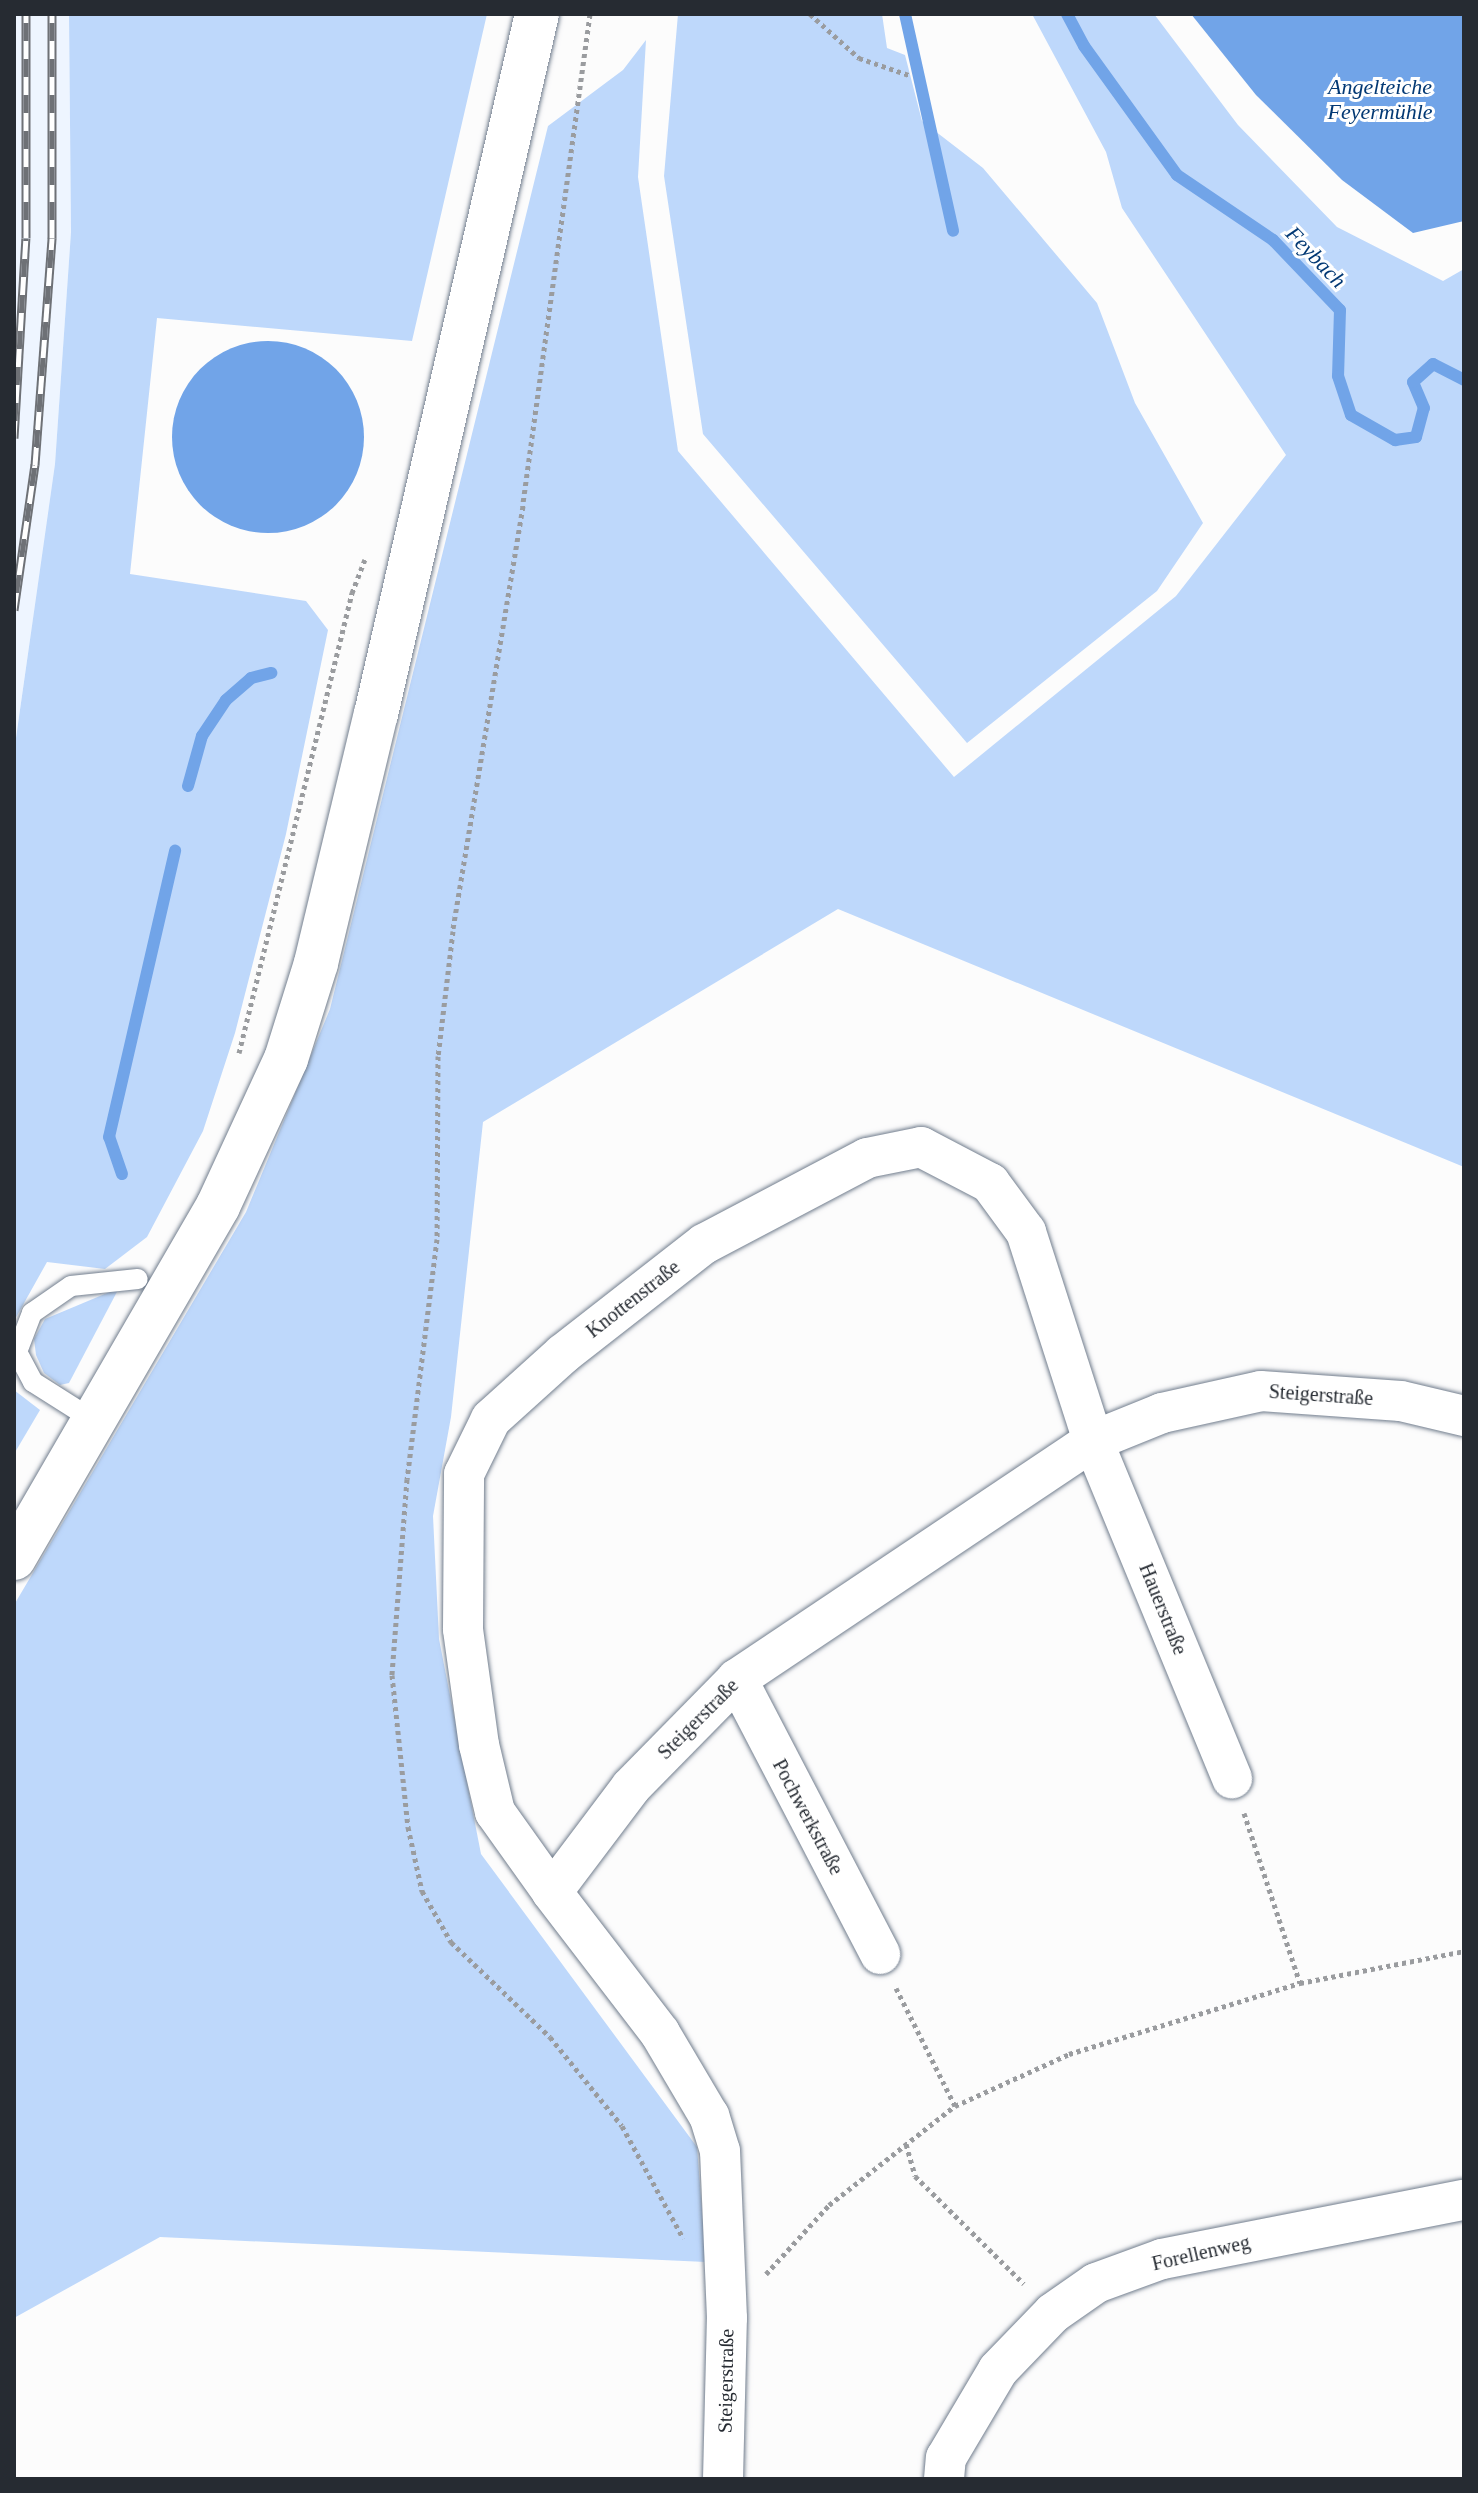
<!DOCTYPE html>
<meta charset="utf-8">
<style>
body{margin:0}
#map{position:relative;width:1478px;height:2493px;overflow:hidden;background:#fcfcfc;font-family:Georgia,serif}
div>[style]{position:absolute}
.built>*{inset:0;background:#eef5ff}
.green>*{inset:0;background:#bed8fb}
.water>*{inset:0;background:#71a4e8}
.round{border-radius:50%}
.stream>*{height:12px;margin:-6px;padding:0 6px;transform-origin:6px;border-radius:6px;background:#71a4e8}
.path>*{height:5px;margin-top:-2.5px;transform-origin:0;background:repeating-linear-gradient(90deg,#9a9c9f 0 4px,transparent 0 8px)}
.roads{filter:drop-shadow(0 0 2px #727e8e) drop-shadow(0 0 2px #727e8e)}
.service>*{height:20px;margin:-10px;padding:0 10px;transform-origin:10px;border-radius:10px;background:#fff}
.minor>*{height:40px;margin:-20px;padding:0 20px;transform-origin:20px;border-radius:20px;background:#fff}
.secondary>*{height:44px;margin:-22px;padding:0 22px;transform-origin:22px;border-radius:22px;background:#fff}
.rail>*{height:9px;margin-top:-4.5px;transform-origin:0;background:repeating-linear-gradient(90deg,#fff 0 18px,#6e7176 0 36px);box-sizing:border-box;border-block:2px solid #6e7176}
span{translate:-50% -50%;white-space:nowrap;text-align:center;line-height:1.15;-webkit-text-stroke:6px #fff;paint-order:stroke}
.street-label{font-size:20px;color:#262b32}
.water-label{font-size:22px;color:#033974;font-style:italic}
.frame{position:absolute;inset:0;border:16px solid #262b32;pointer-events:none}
</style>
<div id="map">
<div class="built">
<div style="clip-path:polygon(14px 14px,69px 14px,71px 232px,55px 464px,14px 752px)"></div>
</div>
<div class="green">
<div style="clip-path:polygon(69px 14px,487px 14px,412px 341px,157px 318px,130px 574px,306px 601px,328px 630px,286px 834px,235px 1033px,203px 1131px,147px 1237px,105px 1269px,47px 1262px,14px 1321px,14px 752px,55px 464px,71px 232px)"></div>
<div style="clip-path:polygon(678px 14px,882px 14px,887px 48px,905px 55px,922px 121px,983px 168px,1097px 303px,1135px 403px,1203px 523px,1157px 591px,967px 743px,703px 434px,664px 176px)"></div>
<div style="clip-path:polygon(1032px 14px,1154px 14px,1238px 125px,1337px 227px,1443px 281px,1464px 269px,1464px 1167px,838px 909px,483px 1122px,451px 1417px,433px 1516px,439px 1639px,481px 1854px,697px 2147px,706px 2262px,160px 2237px,14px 2318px,14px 1605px,246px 1212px,330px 1009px,548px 126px,623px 70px,646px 40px,638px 177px,678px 451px,954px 777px,1176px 596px,1286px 455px,1122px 208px,1106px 152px)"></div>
<div style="clip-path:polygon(119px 1288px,69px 1383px,60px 1385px,44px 1373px,36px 1355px,34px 1339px,45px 1319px)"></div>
<div style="clip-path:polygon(14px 1390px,40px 1410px,14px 1454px)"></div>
</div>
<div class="water">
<div style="clip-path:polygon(1191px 14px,1464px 14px,1464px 221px,1413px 233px,1342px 180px,1256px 95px)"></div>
<div class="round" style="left:172px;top:341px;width:192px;height:192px"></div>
</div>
<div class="stream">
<div style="left:905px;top:14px;width:222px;rotate:77.5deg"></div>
<div style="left:1067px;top:14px;width:36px;rotate:62deg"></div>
<div style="left:1084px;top:46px;width:159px;rotate:54.2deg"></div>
<div style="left:1177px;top:175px;width:116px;rotate:34.1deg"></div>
<div style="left:1273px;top:240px;width:97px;rotate:46.3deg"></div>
<div style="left:1340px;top:310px;width:66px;rotate:91.7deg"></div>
<div style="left:1338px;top:376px;width:41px;rotate:71.6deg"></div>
<div style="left:1351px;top:415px;width:51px;rotate:29.6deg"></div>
<div style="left:1395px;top:440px;width:21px;rotate:-8deg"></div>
<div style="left:1416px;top:437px;width:30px;rotate:-75deg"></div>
<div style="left:1424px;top:408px;width:28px;rotate:-113deg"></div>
<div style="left:1413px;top:382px;width:27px;rotate:-42deg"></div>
<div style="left:1433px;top:364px;width:35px;rotate:27deg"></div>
<div style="left:188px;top:786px;width:52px;rotate:-74.4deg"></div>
<div style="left:202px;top:736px;width:43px;rotate:-56.3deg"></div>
<div style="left:226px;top:700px;width:33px;rotate:-41deg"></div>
<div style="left:251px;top:678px;width:21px;rotate:-14deg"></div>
<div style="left:122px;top:1174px;width:39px;rotate:-109deg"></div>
<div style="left:109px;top:1137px;width:294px;rotate:-77deg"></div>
</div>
<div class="path">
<div style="left:590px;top:14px;width:497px;rotate:97.8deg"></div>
<div style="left:523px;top:506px;width:431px;rotate:99.4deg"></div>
<div style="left:453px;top:931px;width:126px;rotate:96.8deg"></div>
<div style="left:438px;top:1056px;width:183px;rotate:90.3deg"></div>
<div style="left:437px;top:1239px;width:242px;rotate:97.1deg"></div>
<div style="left:407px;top:1479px;width:197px;rotate:94.4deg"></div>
<div style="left:392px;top:1675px;width:153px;rotate:84deg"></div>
<div style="left:408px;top:1827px;width:66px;rotate:77.7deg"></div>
<div style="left:422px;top:1891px;width:59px;rotate:60.4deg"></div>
<div style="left:451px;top:1942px;width:137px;rotate:43.8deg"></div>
<div style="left:550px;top:2037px;width:114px;rotate:51deg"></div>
<div style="left:622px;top:2126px;width:128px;rotate:61.4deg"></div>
<div style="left:810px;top:14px;width:66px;rotate:41.9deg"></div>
<div style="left:859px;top:58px;width:53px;rotate:18.8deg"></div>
<div style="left:239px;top:1053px;width:474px;rotate:-76.2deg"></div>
<div style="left:352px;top:593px;width:36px;rotate:-69deg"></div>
<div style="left:1244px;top:1813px;width:179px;rotate:71.8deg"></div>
<div style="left:896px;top:1988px;width:132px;rotate:63.4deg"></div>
<div style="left:906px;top:2144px;width:33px;rotate:74deg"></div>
<div style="left:915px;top:2176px;width:153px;rotate:44.7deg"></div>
<div style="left:766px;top:2274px;width:93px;rotate:-47.6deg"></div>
<div style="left:829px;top:2205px;width:160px;rotate:-38.2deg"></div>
<div style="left:955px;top:2106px;width:125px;rotate:-24.5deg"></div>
<div style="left:1069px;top:2054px;width:242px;rotate:-17.1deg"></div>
<div style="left:1300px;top:1983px;width:167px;rotate:-11deg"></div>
</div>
<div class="roads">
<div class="service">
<div style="left:93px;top:1420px;width:71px;rotate:-147.7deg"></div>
<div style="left:33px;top:1382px;width:34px;rotate:-118deg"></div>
<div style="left:17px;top:1352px;width:42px;rotate:-69deg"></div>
<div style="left:32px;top:1313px;width:47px;rotate:-34.7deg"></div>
<div style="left:71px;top:1286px;width:67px;rotate:-6deg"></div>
</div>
<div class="minor">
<div style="left:737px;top:1679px;width:310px;rotate:62.5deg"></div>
<div style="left:552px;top:1892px;width:98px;rotate:-125.5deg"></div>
<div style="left:495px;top:1812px;width:69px;rotate:-103.4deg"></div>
<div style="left:479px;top:1745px;width:117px;rotate:-97.9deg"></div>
<div style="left:463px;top:1629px;width:155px;rotate:-89.6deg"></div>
<div style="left:464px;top:1474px;width:61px;rotate:-63.9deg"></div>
<div style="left:491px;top:1419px;width:97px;rotate:-42.1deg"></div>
<div style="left:563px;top:1354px;width:179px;rotate:-38deg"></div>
<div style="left:704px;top:1244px;width:184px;rotate:-27.8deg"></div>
<div style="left:867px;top:1158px;width:55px;rotate:-11.5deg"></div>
<div style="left:921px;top:1147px;width:78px;rotate:27.6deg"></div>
<div style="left:990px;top:1183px;width:61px;rotate:53.7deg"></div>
<div style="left:1026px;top:1232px;width:219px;rotate:72.2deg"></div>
<div style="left:1093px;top:1441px;width:365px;rotate:67.6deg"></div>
<div style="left:723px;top:2479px;width:161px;rotate:-88.6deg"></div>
<div style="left:727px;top:2318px;width:167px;rotate:-92.4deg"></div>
<div style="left:720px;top:2151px;width:37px;rotate:-107deg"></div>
<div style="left:709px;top:2116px;width:96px;rotate:-120.6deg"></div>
<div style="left:660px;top:2033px;width:178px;rotate:-127.5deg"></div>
<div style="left:552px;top:1892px;width:131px;rotate:-53deg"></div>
<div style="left:631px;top:1787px;width:151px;rotate:-45.5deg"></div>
<div style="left:737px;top:1679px;width:428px;rotate:-33.8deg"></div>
<div style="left:1093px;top:1441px;width:74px;rotate:-22.1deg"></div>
<div style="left:1162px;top:1413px;width:101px;rotate:-12.5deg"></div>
<div style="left:1261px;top:1391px;width:140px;rotate:4.1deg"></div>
<div style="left:1401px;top:1401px;width:65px;rotate:13.4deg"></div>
<div style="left:944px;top:2479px;width:21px;rotate:-85deg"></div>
<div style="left:946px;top:2458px;width:102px;rotate:-59.4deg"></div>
<div style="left:998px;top:2370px;width:79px;rotate:-46deg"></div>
<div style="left:1053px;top:2313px;width:52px;rotate:-34.9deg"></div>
<div style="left:1096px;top:2283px;width:70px;rotate:-20deg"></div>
<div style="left:1162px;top:2259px;width:308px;rotate:-11.1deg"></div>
</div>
<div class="secondary">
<div style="left:14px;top:1558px;width:407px;rotate:-59.9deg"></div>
<div style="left:218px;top:1206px;width:162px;rotate:-65.2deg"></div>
<div style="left:286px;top:1059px;width:101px;rotate:-72.6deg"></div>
<div style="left:316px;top:963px;width:256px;rotate:-76.5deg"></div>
<div style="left:376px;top:714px;width:718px;rotate:-77.05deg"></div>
</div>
</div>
<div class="rail">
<div style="left:14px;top:438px;width:200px;rotate:-86.6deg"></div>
<div style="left:26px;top:238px;width:224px;rotate:-90deg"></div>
<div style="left:14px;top:610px;width:147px;rotate:-81.8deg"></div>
<div style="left:35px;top:465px;width:228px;rotate:-85.7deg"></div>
<div style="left:52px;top:238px;width:224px;rotate:-90deg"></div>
</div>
<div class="street-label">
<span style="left:633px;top:1299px;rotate:-38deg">Knottenstraße</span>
<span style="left:1321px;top:1395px;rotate:4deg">Steigerstraße</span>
<span style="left:1163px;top:1609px;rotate:68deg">Hauerstraße</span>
<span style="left:698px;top:1719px;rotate:-45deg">Steigerstraße</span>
<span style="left:808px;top:1817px;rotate:62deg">Pochwerkstraße</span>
<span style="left:1201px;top:2253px;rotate:-13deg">Forellenweg</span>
<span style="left:726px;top:2381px;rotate:-89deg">Steigerstraße</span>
</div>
<div class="water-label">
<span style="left:1380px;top:99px">Angelteiche<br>Feyermühle</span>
<span style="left:1316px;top:257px;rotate:46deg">Feybach</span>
</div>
<div class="frame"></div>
</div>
